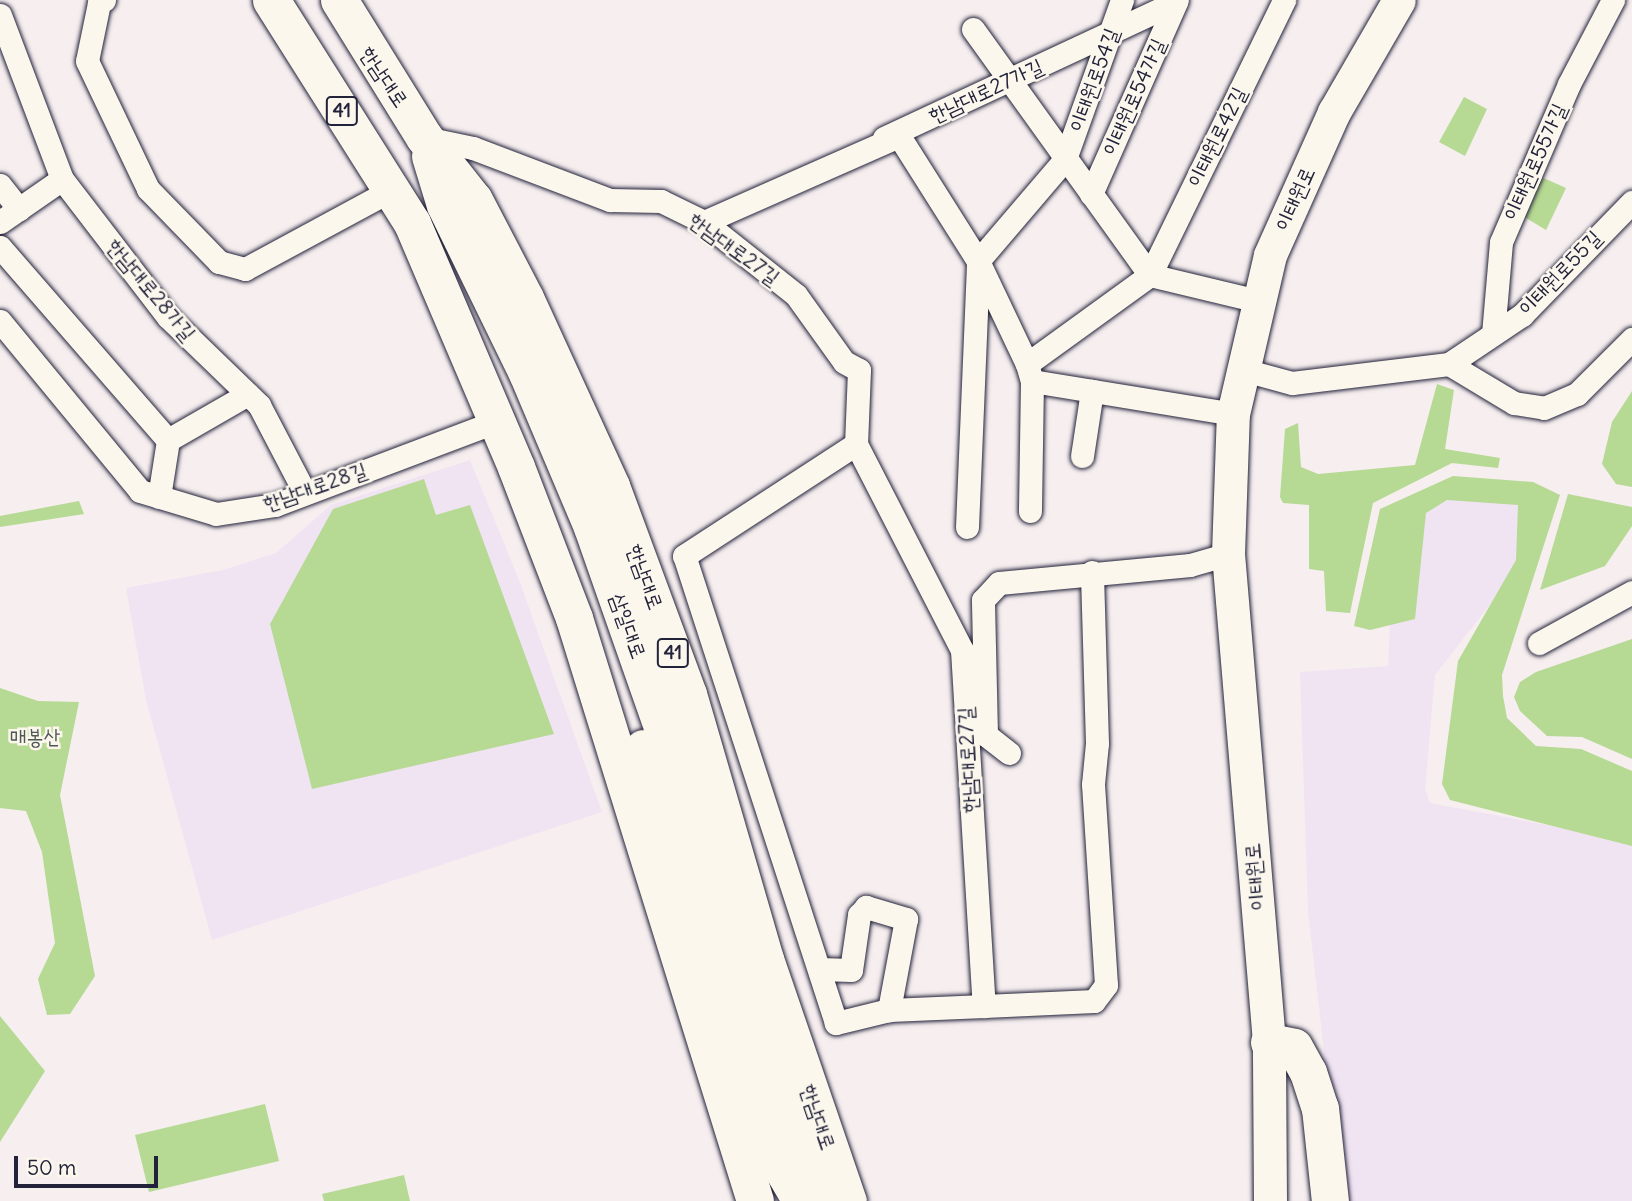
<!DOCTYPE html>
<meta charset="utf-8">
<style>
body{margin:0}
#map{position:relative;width:1632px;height:1201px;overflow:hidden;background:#f6eeef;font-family:Delius,"Poor Story",sans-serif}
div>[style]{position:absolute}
.built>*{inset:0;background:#f0e4f3}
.green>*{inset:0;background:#b6d993}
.roads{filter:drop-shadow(0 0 2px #22223b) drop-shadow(0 0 2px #22223b)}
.street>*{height:23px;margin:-11.5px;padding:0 11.5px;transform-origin:11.5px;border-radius:11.5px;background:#fbf7ec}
.secondary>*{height:33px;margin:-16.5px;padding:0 16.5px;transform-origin:16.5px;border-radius:16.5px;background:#fbf7ec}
.primary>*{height:37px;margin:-18.5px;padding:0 18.5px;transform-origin:18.5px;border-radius:18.5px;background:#fbf7ec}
span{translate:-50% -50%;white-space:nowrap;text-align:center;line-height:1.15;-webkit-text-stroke:5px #fbf7ec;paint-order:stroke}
.shield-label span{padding:2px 5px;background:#fbf7ec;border:2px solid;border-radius:5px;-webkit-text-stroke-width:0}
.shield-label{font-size:19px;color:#22223b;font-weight:700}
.street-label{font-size:21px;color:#22223b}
.park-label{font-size:21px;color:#4e5955}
.scale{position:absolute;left:14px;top:1156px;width:144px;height:32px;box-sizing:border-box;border:4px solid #22223b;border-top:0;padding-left:9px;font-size:21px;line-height:24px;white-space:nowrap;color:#22223b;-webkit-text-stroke:5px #fbf7ec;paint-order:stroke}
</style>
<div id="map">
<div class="built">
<div style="clip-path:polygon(470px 460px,519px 580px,602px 812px,212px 940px,146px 700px,126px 588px,223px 570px,276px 553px,331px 505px)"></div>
<div style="clip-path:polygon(1425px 490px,1535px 499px,1527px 557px,1435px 675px,1425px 789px,1430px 803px,1632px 841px,1632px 1201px,1341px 1201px,1308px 911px,1300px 672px,1388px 666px,1396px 507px)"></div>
</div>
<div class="green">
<div style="clip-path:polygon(1464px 97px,1487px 109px,1465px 156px,1439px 142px)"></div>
<div style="clip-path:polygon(1539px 176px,1566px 188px,1546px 230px,1521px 215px)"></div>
<div style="clip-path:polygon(1437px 384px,1454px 390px,1445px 449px,1500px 458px,1498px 468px,1452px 463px,1373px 503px,1350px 613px,1326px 611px,1324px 571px,1309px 569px,1309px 505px,1283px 503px,1280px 497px,1285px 429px,1298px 423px,1301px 467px,1318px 474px,1415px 465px)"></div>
<div style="clip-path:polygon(1632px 391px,1632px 487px,1616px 484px,1602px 464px,1612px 422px)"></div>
<div style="clip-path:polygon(1453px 476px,1533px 482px,1560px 495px,1502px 675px,1503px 696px,1507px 718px,1536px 746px,1581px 749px,1632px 771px,1632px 846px,1450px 800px,1442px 784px,1458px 661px,1516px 560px,1518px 505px,1447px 500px,1426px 513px,1415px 619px,1370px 630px,1354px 626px,1380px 509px)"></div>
<div style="clip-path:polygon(424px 479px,436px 515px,470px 505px,554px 734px,312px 789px,270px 624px,333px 509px)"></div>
<div style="clip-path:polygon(1568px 494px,1632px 507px,1632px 526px,1605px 566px,1540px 590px)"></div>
<div style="clip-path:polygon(79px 501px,84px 514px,0 527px,0 516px)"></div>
<div style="clip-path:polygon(1632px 639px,1632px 759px,1582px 737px,1547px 736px,1520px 711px,1514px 697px,1520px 682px,1536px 672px)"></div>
<div style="clip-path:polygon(0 688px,38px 701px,79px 702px,60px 795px,95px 976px,70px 1014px,47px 1015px,38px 979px,55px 943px,42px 852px,26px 811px,0 808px)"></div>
<div style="clip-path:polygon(0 1016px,45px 1071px,0 1142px)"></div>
<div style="clip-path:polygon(265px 1104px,279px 1161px,149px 1192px,135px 1135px)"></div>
<div style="clip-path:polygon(404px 1175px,410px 1201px,324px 1201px,322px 1194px)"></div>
</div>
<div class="roads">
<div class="street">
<div style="left:104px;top:0;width:6px;rotate:149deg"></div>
<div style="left:99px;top:3px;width:59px;rotate:101.7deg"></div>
<div style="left:87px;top:61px;width:142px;rotate:64.5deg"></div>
<div style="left:148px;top:189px;width:102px;rotate:45.8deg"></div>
<div style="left:219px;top:262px;width:27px;rotate:15deg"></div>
<div style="left:245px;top:269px;width:166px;rotate:-28.4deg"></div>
<div style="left:0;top:15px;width:175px;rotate:69.3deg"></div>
<div style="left:62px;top:179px;width:174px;rotate:52.5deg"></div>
<div style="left:168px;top:317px;width:127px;rotate:44deg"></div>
<div style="left:259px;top:405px;width:99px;rotate:62.4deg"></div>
<div style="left:973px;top:29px;width:303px;rotate:54.3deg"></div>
<div style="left:1150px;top:275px;width:111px;rotate:13.5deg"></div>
<div style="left:425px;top:138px;width:49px;rotate:11.8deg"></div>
<div style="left:473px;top:148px;width:147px;rotate:20.8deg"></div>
<div style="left:610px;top:200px;width:51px;rotate:1.1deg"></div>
<div style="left:661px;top:201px;width:48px;rotate:26deg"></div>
<div style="left:704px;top:222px;width:117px;rotate:38.4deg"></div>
<div style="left:796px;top:295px;width:82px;rotate:54.4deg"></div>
<div style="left:844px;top:362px;width:17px;rotate:28deg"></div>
<div style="left:859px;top:370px;width:74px;rotate:92.3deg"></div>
<div style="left:856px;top:444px;width:232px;rotate:62.8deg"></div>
<div style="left:962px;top:650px;width:357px;rotate:86.5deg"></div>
<div style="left:984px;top:1006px;width:95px;rotate:177.6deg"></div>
<div style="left:889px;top:1010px;width:55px;rotate:166.2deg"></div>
<div style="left:836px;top:1023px;width:491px;rotate:-108deg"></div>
<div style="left:684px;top:556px;width:205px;rotate:-33.1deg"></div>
<div style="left:884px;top:138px;width:322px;rotate:-25deg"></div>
<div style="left:0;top:185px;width:31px;rotate:52deg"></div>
<div style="left:1091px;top:194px;width:212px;rotate:-66.1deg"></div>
<div style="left:0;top:222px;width:75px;rotate:-34.7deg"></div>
<div style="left:704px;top:222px;width:213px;rotate:-23.8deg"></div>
<div style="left:899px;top:136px;width:148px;rotate:57.7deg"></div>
<div style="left:978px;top:261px;width:114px;rotate:64.6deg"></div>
<div style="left:1027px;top:364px;width:18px;rotate:74deg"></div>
<div style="left:1032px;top:381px;width:130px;rotate:90.9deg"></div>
<div style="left:0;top:247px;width:256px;rotate:49deg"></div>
<div style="left:0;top:321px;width:220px;rotate:50.5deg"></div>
<div style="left:140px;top:491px;width:79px;rotate:16.8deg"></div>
<div style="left:216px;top:514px;width:60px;rotate:-8.7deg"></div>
<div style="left:275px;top:505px;width:237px;rotate:-20.7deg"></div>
<div style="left:1493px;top:334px;width:92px;rotate:-85deg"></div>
<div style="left:1501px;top:242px;width:172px;rotate:-66.7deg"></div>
<div style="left:1569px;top:84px;width:95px;rotate:-62.4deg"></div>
<div style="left:1027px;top:364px;width:152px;rotate:-35.9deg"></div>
<div style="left:1150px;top:275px;width:306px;rotate:-64deg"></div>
<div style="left:1449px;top:364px;width:76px;rotate:31deg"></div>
<div style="left:1514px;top:403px;width:30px;rotate:9deg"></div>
<div style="left:1544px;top:408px;width:36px;rotate:-23deg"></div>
<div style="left:1577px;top:394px;width:78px;rotate:-45deg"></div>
<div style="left:1244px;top:370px;width:50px;rotate:15.2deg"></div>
<div style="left:1292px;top:383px;width:158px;rotate:-6.9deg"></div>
<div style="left:1449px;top:364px;width:88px;rotate:-33.9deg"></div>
<div style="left:1522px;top:315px;width:158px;rotate:-45.8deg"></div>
<div style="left:1032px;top:381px;width:204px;rotate:9.3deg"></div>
<div style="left:1082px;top:456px;width:66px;rotate:-81.3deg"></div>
<div style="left:159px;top:497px;width:58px;rotate:-81deg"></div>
<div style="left:168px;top:440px;width:92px;rotate:-29.9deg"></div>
<div style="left:967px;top:527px;width:266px;rotate:-87.6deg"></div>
<div style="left:978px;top:261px;width:134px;rotate:-49.5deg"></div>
<div style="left:1065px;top:159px;width:169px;rotate:-70.3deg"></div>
<div style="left:1539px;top:643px;width:106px;rotate:-28.7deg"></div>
<div style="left:1009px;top:753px;width:29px;rotate:-142deg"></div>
<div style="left:986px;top:735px;width:135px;rotate:-91.3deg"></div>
<div style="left:983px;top:600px;width:23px;rotate:-47deg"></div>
<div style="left:999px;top:583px;width:192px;rotate:-5.4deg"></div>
<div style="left:1190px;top:565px;width:40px;rotate:-16deg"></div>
<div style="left:819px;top:969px;width:32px;rotate:2deg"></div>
<div style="left:851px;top:970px;width:56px;rotate:-81.7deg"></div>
<div style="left:859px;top:915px;width:11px;rotate:-49deg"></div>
<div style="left:866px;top:907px;width:42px;rotate:16.7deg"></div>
<div style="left:906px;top:919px;width:93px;rotate:100.6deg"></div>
<div style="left:984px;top:1006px;width:110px;rotate:-2.6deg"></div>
<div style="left:1094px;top:1001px;width:20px;rotate:-53deg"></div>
<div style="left:1106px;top:985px;width:201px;rotate:-93.7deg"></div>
<div style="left:1093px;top:784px;width:41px;rotate:-84.4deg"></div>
<div style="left:1097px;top:743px;width:171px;rotate:-91.7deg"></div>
</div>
<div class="secondary">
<div style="left:1270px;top:1201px;width:159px;rotate:-90.4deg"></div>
<div style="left:1269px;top:1042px;width:490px;rotate:-94.8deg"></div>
<div style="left:1228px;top:554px;width:140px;rotate:-88deg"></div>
<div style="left:1233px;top:414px;width:163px;rotate:-76.9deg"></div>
<div style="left:1270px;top:255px;width:157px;rotate:-65.9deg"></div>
<div style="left:1334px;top:112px;width:129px;rotate:-59.9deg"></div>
</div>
<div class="primary">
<div style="left:271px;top:0;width:264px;rotate:57.7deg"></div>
<div style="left:412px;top:223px;width:265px;rotate:66.9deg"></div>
<div style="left:516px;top:467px;width:162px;rotate:69deg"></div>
<div style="left:574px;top:618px;width:610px;rotate:72.75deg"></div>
<div style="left:339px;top:0;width:161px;rotate:58.2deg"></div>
<div style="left:424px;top:137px;width:80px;rotate:51.6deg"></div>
<div style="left:474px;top:200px;width:110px;rotate:62.5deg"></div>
<div style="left:525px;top:298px;width:207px;rotate:65.4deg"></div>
<div style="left:611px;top:486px;width:222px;rotate:69.7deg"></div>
<div style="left:688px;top:694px;width:276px;rotate:73.8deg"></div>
<div style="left:765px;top:959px;width:256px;rotate:71.1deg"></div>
<div style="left:430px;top:156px;width:51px;rotate:73deg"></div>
<div style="left:445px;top:205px;width:187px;rotate:64deg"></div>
<div style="left:527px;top:373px;width:167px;rotate:67.1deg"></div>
<div style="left:592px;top:527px;width:293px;rotate:70.7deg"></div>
<div style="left:689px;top:804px;width:292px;rotate:73.3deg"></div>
<div style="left:773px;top:1084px;width:34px;rotate:69deg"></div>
<div style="left:785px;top:1116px;width:82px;rotate:59deg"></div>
<div style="left:643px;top:748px;width:403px;rotate:73deg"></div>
<div style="left:761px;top:1133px;width:79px;rotate:59.5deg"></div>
<div style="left:1269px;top:1042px;width:25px;rotate:11deg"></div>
<div style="left:1294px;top:1047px;width:29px;rotate:61deg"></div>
<div style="left:1308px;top:1072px;width:38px;rotate:72deg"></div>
<div style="left:1320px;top:1108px;width:94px;rotate:83.9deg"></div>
</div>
</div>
<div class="shield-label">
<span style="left:342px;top:111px">41</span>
<span style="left:673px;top:653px">41</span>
</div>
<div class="street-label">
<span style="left:384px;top:77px;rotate:56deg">한남대로</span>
<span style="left:1094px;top:80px;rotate:-70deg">이태원로54길</span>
<span style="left:986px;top:91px;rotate:-25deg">한남대로27가길</span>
<span style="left:1134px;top:97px;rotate:-66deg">이태원로54가길</span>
<span style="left:1217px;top:137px;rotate:-64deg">이태원로42길</span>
<span style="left:1535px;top:162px;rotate:-66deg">이태원로55가길</span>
<span style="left:1295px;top:199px;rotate:-66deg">이태원로</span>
<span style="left:734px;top:249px;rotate:36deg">한남대로27길</span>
<span style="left:1560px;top:273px;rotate:-46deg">이태원로55길</span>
<span style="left:151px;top:290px;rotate:50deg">한남대로28가길</span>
<span style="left:315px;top:487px;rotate:-19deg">한남대로28길</span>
<span style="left:645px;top:577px;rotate:70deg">한남대로</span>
<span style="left:628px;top:626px;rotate:70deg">삼일대로</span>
<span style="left:968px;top:760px;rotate:-93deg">한남대로27길</span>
<span style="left:1255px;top:877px;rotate:-95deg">이태원로</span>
<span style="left:818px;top:1117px;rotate:71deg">한남대로</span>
</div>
<div class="park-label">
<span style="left:35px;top:737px">매봉산</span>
</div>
<div class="scale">50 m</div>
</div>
